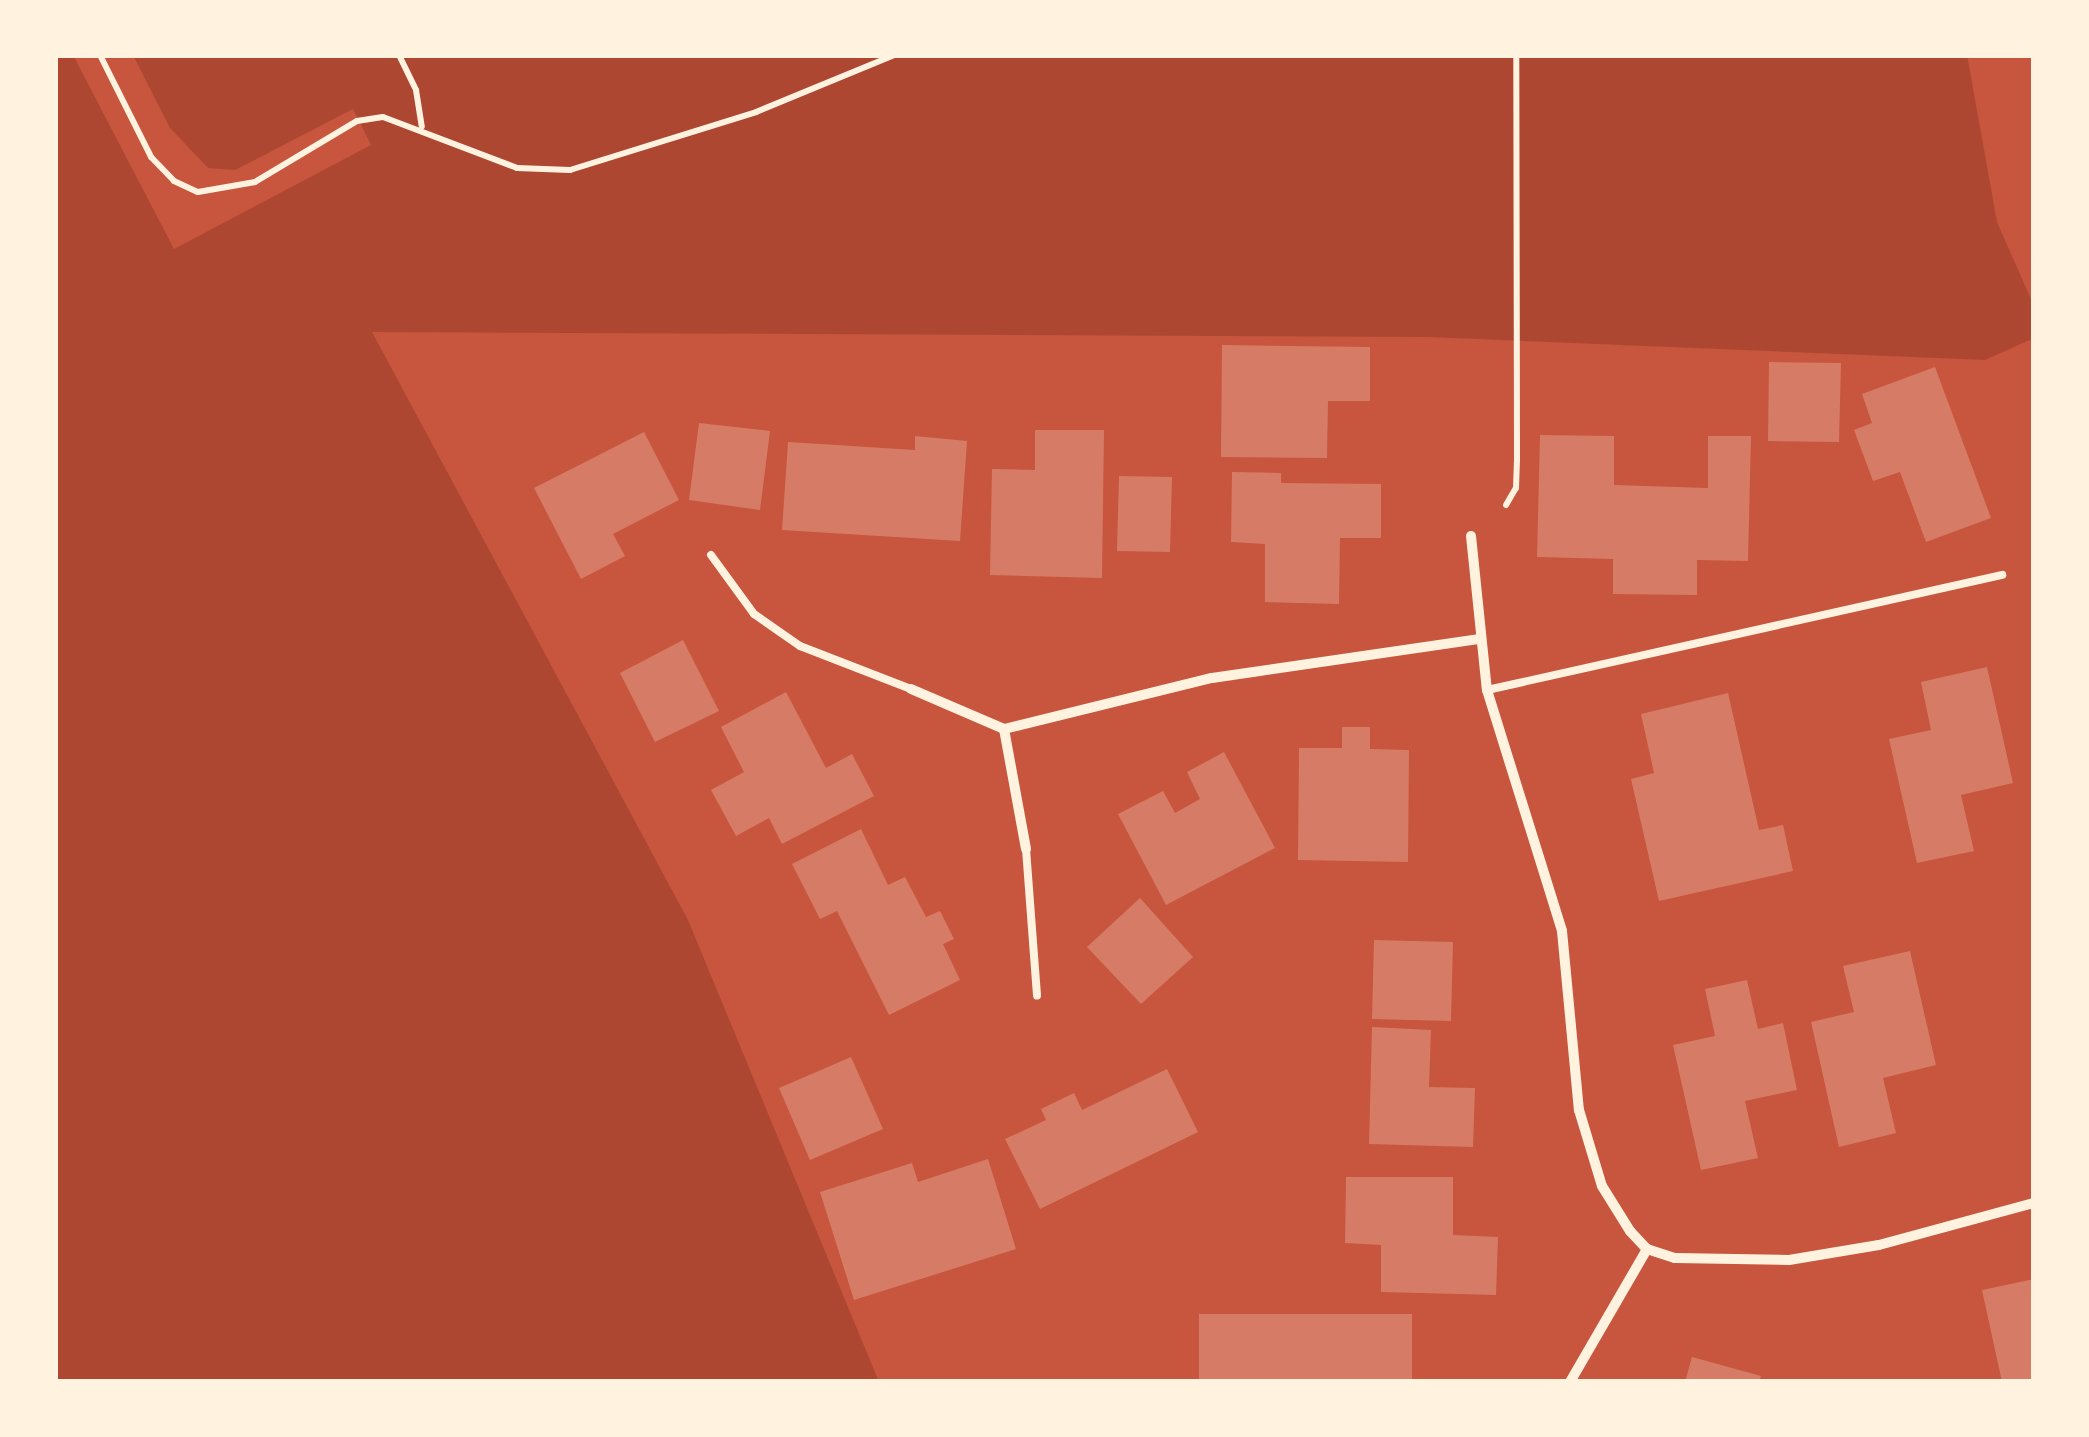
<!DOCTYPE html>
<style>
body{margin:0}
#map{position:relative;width:2089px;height:1437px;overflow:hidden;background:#c8553d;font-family:Figtree,sans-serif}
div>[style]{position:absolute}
.green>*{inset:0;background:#ae4732}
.building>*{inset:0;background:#d67c66}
.path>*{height:6px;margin:-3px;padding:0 3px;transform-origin:3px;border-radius:3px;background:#fff3e0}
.service>*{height:8px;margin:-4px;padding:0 4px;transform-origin:4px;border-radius:4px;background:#fff3e0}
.minor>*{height:10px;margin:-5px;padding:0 5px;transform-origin:5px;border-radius:5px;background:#fff3e0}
span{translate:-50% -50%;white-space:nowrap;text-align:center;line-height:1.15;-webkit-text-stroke:8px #fff3e0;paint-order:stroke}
.frame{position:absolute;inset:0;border:58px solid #fff3e0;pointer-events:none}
</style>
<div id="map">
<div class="green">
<div style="clip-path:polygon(55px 55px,73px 55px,174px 249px,371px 145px,353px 109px,235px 170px,208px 168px,170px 128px,133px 55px,1967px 55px,1997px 222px,2034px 306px,2034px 338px,1985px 360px,1428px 337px,372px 332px,688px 920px,879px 1382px,55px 1382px)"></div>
</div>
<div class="building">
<div style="clip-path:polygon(1222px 345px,1370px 347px,1370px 401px,1328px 401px,1327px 458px,1221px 457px)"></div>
<div style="clip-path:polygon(1769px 362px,1841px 363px,1839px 442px,1768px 441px)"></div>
<div style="clip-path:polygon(1935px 367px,1991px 518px,1926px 542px,1900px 472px,1873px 481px,1854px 430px,1872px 423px,1862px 394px)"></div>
<div style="clip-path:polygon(699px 423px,770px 431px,760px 510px,689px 500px)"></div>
<div style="clip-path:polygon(1035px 430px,1104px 430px,1102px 578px,990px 575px,992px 469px,1035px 470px)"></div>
<div style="clip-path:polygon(644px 432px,679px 500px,613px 534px,625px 556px,581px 579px,534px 488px)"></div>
<div style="clip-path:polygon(1540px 435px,1614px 436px,1614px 485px,1708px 488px,1708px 436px,1751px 436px,1748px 561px,1697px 560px,1697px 595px,1613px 594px,1613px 559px,1537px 557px)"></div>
<div style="clip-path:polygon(915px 436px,967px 441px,960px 541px,782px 530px,788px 442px,915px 450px)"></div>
<div style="clip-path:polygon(1232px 472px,1281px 473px,1281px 483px,1381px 484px,1381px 538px,1340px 538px,1339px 604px,1265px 602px,1265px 544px,1231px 542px)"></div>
<div style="clip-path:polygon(1119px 476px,1172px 477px,1170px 552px,1117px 551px)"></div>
<div style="clip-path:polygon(683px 640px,719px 711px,655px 742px,620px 673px)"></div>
<div style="clip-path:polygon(1987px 667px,2013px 783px,1961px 795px,1974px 851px,1917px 863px,1889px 739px,1931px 730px,1921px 682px)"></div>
<div style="clip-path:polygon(786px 692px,826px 768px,852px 754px,874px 796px,782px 844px,769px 818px,736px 836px,711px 790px,744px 772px,721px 727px)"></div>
<div style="clip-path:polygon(1728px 693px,1759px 830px,1783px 825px,1793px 871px,1659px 901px,1631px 779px,1654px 773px,1641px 714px)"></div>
<div style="clip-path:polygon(1342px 727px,1370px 727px,1370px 749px,1409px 750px,1408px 862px,1298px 860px,1299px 748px,1342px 748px)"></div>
<div style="clip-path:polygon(1224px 752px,1275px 848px,1166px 905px,1118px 814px,1163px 791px,1175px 813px,1200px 799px,1187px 772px)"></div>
<div style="clip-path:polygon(861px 829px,888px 885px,905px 877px,926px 917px,940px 911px,954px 939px,943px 944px,960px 980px,889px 1015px,837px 911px,820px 919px,792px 864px)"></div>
<div style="clip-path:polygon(1140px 898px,1193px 957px,1141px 1004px,1087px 947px)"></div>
<div style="clip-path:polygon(1374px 940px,1453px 942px,1451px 1021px,1372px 1019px)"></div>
<div style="clip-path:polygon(1910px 951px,1936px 1065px,1883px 1078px,1896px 1133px,1839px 1147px,1811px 1022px,1854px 1012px,1843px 966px)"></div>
<div style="clip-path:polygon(1747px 980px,1758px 1029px,1783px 1023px,1797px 1090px,1745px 1101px,1758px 1158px,1701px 1170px,1673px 1045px,1715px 1036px,1705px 989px)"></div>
<div style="clip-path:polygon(1372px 1027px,1431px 1030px,1429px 1087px,1475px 1088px,1473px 1147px,1369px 1144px)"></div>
<div style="clip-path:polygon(851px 1057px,883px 1129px,810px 1160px,779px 1088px)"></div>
<div style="clip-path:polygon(1167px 1069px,1198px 1132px,1040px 1209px,1005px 1139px,1046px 1120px,1041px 1109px,1074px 1093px,1082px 1110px)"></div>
<div style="clip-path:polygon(988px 1159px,1016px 1249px,854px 1300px,820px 1192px,912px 1163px,918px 1182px)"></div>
<div style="clip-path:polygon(1346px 1177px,1453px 1177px,1453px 1235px,1498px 1237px,1496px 1295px,1381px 1292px,1381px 1245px,1345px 1243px)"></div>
<div style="clip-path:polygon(2034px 1279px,2034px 1382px,2002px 1382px,1982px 1290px)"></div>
<div style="clip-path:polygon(1199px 1314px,1412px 1314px,1412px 1382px,1199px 1382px)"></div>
<div style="clip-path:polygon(1692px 1357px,1761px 1376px,1759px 1382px,1685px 1382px)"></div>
</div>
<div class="path">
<div style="left:100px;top:55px;width:114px;rotate:63.4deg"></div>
<div style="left:151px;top:157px;width:33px;rotate:46deg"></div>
<div style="left:174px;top:181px;width:26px;rotate:25deg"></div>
<div style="left:198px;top:192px;width:58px;rotate:-10deg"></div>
<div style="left:255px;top:182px;width:119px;rotate:-30.9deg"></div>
<div style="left:357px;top:121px;width:26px;rotate:-9deg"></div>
<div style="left:383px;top:117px;width:143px;rotate:20.8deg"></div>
<div style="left:517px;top:168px;width:53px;rotate:2.2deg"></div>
<div style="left:570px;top:170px;width:195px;rotate:-17.3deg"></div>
<div style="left:756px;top:112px;width:149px;rotate:-22.4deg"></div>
<div style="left:399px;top:55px;width:39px;rotate:64deg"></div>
<div style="left:416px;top:90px;width:37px;rotate:81deg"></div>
<div style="left:1506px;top:505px;width:20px;rotate:-60deg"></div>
<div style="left:1516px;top:488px;width:28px;rotate:-88deg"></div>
<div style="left:1517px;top:460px;width:405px;rotate:-90.1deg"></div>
</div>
<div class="service">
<div style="left:711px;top:555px;width:73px;rotate:53.9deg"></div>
<div style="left:754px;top:614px;width:56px;rotate:34.8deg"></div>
<div style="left:800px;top:646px;width:119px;rotate:21.2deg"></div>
<div style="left:1487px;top:690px;width:528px;rotate:-12.59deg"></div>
<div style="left:1026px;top:849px;width:147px;rotate:85.7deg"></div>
</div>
<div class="minor">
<div style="left:1471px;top:536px;width:155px;rotate:84.1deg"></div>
<div style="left:1487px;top:690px;width:252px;rotate:72.7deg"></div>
<div style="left:1562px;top:931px;width:180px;rotate:84.6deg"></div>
<div style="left:1579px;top:1110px;width:79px;rotate:73.2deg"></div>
<div style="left:1602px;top:1186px;width:53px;rotate:58.1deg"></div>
<div style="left:1630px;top:1231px;width:25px;rotate:47deg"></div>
<div style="left:1647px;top:1249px;width:29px;rotate:18deg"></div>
<div style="left:1675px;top:1258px;width:114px;rotate:1deg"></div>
<div style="left:1789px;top:1260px;width:91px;rotate:-9.5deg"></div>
<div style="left:1879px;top:1245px;width:161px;rotate:-15.2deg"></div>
<div style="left:911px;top:689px;width:101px;rotate:23.3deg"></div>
<div style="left:1004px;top:729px;width:214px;rotate:-13.8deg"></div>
<div style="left:1212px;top:678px;width:269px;rotate:-8.3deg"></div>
<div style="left:1004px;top:729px;width:122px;rotate:79.6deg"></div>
<div style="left:1570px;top:1382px;width:154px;rotate:-59.9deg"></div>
</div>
<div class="frame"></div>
</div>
